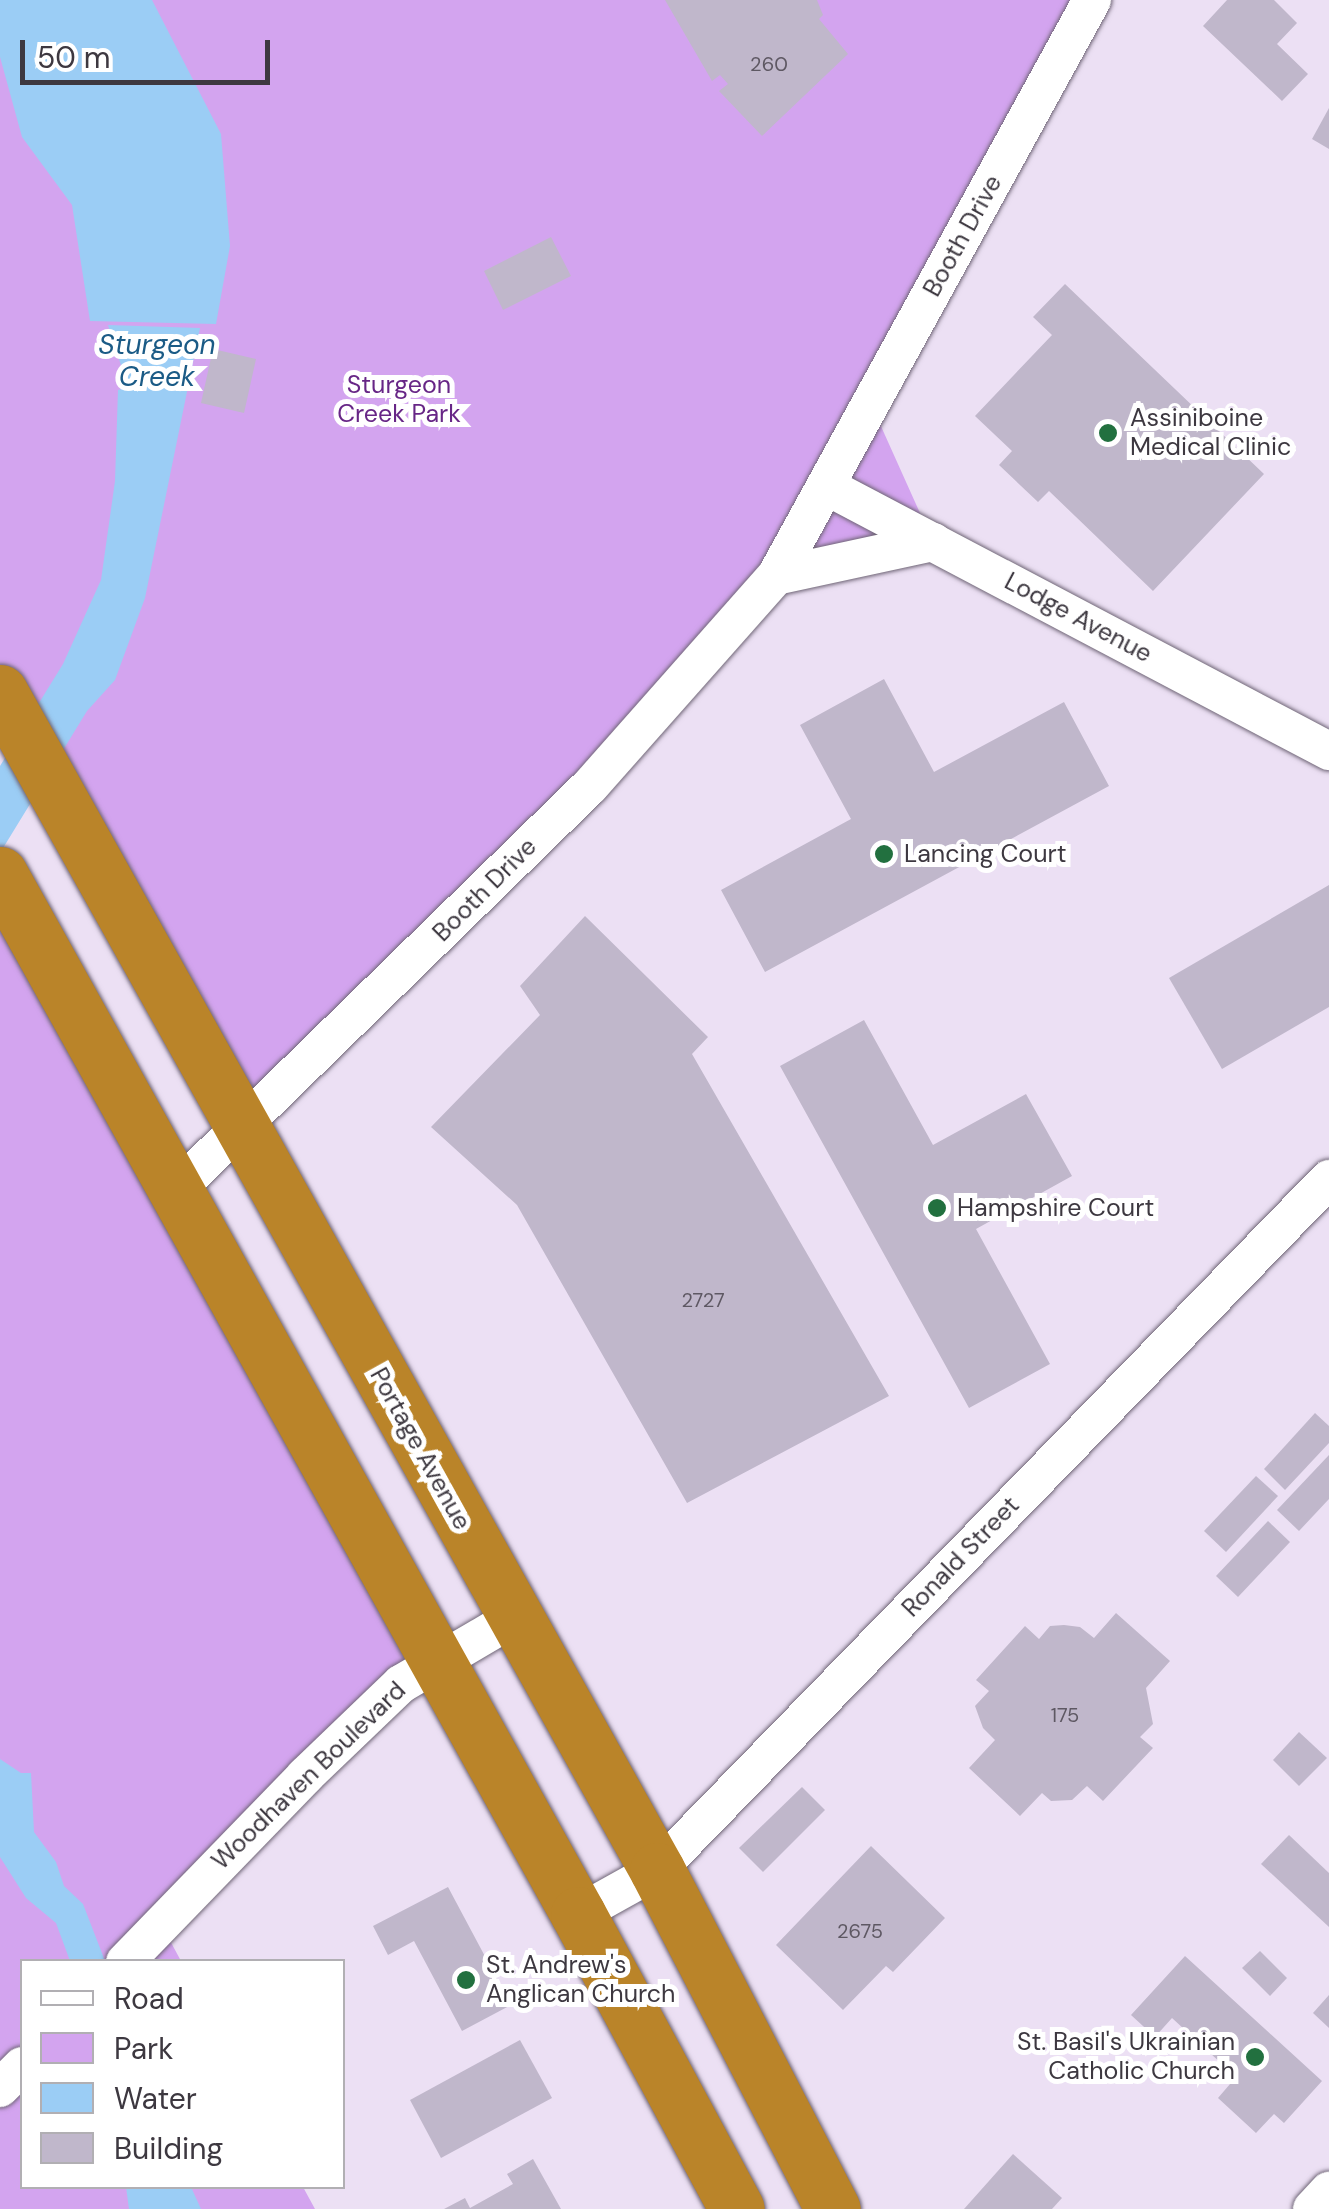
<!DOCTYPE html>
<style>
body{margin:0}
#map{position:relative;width:1329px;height:2209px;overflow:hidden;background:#ece0f4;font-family:"DM Sans",sans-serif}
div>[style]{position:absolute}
.green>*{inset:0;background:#d3a4ef}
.water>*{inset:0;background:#9bcdf5}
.building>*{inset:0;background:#c0b7cb}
.roads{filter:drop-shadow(0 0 2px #6f6576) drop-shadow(0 0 2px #6f6576)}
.street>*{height:38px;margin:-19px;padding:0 19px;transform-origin:19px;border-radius:19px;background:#fff}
.highway>*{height:55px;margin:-27.5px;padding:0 27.5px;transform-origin:27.5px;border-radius:27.5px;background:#ba8429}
.dots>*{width:28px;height:28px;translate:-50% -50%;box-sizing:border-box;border:5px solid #fff;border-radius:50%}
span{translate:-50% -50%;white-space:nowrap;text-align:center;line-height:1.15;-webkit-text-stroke:10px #fff;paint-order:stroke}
.number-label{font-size:20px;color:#5e5863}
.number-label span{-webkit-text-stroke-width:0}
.street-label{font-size:25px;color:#3d3840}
.park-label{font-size:25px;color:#672686}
.poi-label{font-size:25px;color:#3d3840}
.left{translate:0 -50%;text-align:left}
.right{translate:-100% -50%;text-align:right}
.water-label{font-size:28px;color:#1b5b86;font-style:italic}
.legend{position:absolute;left:20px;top:1959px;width:325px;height:230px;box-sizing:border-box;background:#fff;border:2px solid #b1afb3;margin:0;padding:12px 18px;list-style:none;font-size:30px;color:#3d3840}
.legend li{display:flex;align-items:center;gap:20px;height:50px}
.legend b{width:50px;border:2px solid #b1afb3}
.scale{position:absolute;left:20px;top:40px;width:250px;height:45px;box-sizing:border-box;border:5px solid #3d3840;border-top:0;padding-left:12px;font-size:30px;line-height:35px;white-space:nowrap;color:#3d3840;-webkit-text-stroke:8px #fff;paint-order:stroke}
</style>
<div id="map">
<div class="green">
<div style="clip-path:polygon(0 0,1092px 0,871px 404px,933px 542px,776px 576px,241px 1129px,0 692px)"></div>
<div style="clip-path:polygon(0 874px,439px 1663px,161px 1924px,181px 1961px,22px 1962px,22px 2186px,303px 2187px,315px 2209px,0 2209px)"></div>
</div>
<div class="water">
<div style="clip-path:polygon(0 0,152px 0,221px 134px,230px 246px,216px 324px,90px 321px,72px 205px,22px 137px,0 57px)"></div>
<div style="clip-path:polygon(108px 325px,200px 328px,145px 598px,115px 680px,87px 711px,0 853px,0 766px,63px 664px,101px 580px,115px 481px,118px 390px,128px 387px)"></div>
<div style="clip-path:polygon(0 1759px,21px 1773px,31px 1773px,34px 1832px,56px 1862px,64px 1886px,83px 1904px,105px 1961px,70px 1961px,56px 1923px,26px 1898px,0 1857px)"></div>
<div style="clip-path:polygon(126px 2187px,191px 2187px,201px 2209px,129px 2209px)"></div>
</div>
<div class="building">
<div style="clip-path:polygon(665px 0,817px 0,823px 15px,819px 19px,848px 54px,762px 136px,719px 91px,728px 84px,720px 75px,712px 81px)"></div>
<div style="clip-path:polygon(1227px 0,1274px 0,1297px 23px,1277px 44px,1308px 74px,1282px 101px,1203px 26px)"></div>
<div style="clip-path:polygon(1329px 108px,1329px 149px,1312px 139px)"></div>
<div style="clip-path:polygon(551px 237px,571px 276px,503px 310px,484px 271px)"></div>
<div style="clip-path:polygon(1065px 284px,1264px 474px,1153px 591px,1049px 491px,1038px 502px,999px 465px,1012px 451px,975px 416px,1052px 335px,1033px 317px)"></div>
<div style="clip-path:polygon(213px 349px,256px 359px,244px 413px,201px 403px)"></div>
<div style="clip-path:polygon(884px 679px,934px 772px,1064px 702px,1109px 786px,765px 972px,721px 890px,851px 819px,800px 725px)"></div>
<div style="clip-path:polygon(1329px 885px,1329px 1007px,1222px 1069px,1169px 978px)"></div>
<div style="clip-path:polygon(585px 916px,708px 1037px,692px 1054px,889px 1396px,687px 1503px,517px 1205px,431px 1127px,540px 1015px,520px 986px)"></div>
<div style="clip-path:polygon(864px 1020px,933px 1145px,1026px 1094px,1072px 1176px,976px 1229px,1050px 1364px,969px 1408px,780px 1066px)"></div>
<div style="clip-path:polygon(1315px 1413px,1329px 1426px,1329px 1443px,1285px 1490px,1264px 1469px)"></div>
<div style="clip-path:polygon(1329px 1455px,1329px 1499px,1299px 1531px,1277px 1510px)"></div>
<div style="clip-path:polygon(1256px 1476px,1278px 1496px,1226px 1552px,1204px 1531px)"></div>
<div style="clip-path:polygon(1268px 1521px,1290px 1542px,1238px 1597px,1216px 1576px)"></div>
<div style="clip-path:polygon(1116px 1613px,1170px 1661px,1146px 1688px,1153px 1724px,1140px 1737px,1153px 1748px,1103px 1801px,1087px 1786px,1072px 1800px,1051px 1801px,1042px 1793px,1020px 1816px,969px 1768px,995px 1740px,983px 1728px,975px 1706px,989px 1691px,976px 1680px,1025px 1626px,1039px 1639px,1050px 1626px,1064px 1625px,1080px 1627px,1094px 1638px)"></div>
<div style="clip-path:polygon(1299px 1732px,1327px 1758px,1299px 1786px,1273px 1760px)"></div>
<div style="clip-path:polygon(802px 1787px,825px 1810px,763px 1872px,739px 1848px)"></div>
<div style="clip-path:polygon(1289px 1835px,1329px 1873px,1329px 1927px,1261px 1864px)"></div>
<div style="clip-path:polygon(871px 1846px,945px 1918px,893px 1972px,886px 1966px,843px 2010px,776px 1945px)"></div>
<div style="clip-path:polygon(448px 1887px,511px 2005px,462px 2031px,414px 1941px,388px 1955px,373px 1926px)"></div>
<div style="clip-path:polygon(1260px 1951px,1287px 1978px,1270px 1996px,1242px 1968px)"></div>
<div style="clip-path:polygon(1185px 1956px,1322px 2081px,1284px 2123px,1274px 2114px,1256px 2133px,1218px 2098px,1236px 2077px,1172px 2018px,1155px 2037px,1131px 2015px)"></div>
<div style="clip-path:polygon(1329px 1995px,1329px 2028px,1313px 2013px)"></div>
<div style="clip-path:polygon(520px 2040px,552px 2098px,441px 2158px,410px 2100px)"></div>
<div style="clip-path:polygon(1013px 2154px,1062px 2198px,1052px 2209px,964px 2209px)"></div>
<div style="clip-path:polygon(533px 2159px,561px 2209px,444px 2209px,465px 2198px,470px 2208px,513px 2184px,507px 2174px)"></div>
</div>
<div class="roads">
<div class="street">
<div style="left:826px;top:486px;width:569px;rotate:27.78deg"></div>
<div style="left:776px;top:576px;width:161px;rotate:-12.2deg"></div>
<div style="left:177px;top:1189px;width:577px;rotate:-44.3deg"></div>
<div style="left:590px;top:786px;width:281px;rotate:-48.5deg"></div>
<div style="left:776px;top:576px;width:657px;rotate:-61.25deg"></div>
<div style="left:578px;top:1914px;width:90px;rotate:-29.1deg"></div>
<div style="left:657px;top:1870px;width:964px;rotate:-45.8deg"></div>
<div style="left:125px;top:1962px;width:259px;rotate:-45.9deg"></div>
<div style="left:305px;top:1776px;width:133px;rotate:-43.8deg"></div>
<div style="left:401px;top:1684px;width:132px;rotate:-30.4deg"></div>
<div style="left:0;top:2088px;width:31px;rotate:-45deg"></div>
<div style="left:1312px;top:2209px;width:25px;rotate:-47deg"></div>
</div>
<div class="highway">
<div style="left:0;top:692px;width:1349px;rotate:60.85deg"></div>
<div style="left:657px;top:1870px;width:382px;rotate:62.6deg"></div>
<div style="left:0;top:874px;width:1190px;rotate:60.94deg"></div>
<div style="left:578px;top:1914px;width:335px;rotate:61.7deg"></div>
</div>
</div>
<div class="dots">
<div style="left:1108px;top:433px;background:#22703f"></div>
<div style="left:884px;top:854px;background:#22703f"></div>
<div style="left:937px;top:1208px;background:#22703f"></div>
<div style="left:466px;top:1980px;background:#22703f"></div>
<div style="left:1255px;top:2057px;background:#22703f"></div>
</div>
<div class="number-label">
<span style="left:769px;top:64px">260</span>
<span style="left:703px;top:1300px">2727</span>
<span style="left:1065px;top:1715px">175</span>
<span style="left:860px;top:1931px">2675</span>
</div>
<div class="street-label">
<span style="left:963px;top:236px;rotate:-61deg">Booth Drive</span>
<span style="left:1078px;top:618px;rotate:28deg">Lodge Avenue</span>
<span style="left:485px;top:890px;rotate:-45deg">Booth Drive</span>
<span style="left:420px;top:1449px;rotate:61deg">Portage Avenue</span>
<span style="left:961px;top:1557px;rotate:-46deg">Ronald Street</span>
<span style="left:309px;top:1776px;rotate:-44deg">Woodhaven Boulevard</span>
</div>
<div class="park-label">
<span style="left:399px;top:400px">Sturgeon<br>Creek Park</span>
</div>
<div class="poi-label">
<span class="left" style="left:1130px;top:433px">Assiniboine<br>Medical Clinic</span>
<span class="left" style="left:904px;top:854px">Lancing Court</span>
<span class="left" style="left:957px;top:1208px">Hampshire Court</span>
<span class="left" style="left:486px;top:1980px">St. Andrew's<br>Anglican Church</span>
<span class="right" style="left:1235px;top:2057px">St. Basil's Ukrainian<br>Catholic Church</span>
</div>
<div class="water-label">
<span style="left:157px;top:361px">Sturgeon<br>Creek</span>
</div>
<ul class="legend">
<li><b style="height:12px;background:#fff"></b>Road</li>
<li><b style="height:28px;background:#d3a4ef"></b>Park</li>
<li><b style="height:28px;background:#9bcdf5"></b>Water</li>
<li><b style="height:28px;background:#c0b7cb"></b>Building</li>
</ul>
<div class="scale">50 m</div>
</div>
